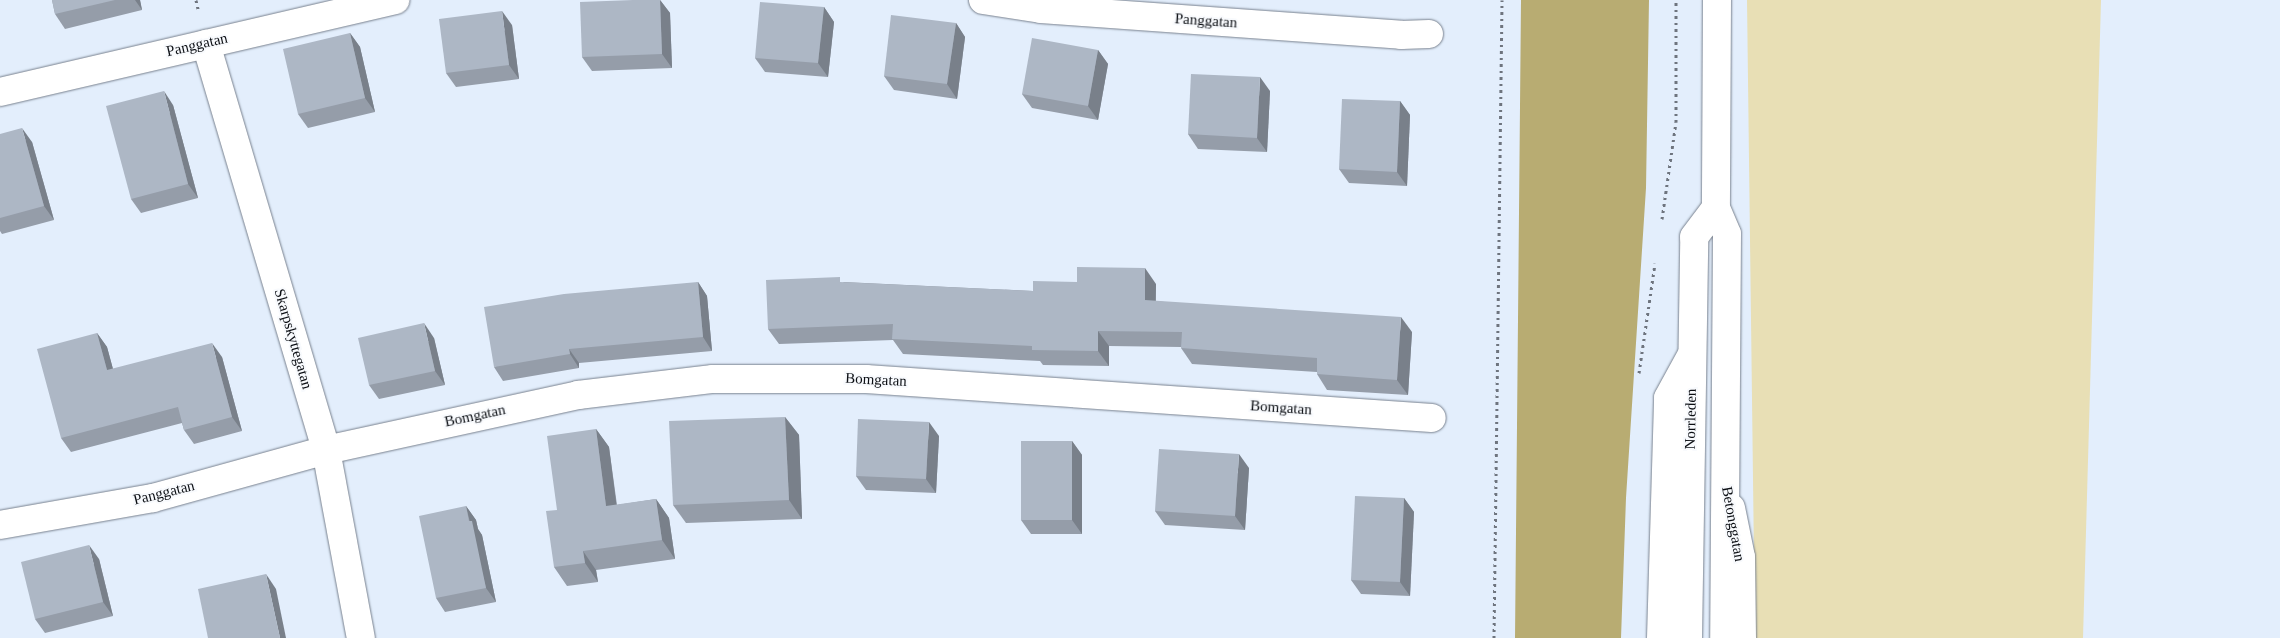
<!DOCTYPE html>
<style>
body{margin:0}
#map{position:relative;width:2280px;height:638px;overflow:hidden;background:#e3eefc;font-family:Georgia,serif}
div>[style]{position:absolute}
.green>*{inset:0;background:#e8dfb5}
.forest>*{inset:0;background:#b8ac72}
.path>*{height:3px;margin-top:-1.5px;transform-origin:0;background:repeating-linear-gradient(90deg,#6e747e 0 2.5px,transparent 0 6.5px)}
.roads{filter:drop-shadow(0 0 1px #78818e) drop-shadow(0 0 1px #78818e)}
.street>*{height:28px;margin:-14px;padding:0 14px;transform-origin:14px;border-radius:14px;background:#fff}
.secondary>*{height:28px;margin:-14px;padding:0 14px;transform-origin:14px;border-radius:14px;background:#fff}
.wall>*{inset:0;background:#959da9}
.shaded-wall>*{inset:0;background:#79808a}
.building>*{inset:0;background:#adb7c5}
span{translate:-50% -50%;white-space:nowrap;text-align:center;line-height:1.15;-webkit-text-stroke:4px #f8fafd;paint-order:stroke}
.street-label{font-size:15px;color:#0c0f14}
</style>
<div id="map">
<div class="green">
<div style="clip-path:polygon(1747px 0,2101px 0,2083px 638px,1755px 638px)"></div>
</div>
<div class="forest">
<div style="clip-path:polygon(1521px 0,1649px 0,1646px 188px,1626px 498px,1621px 638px,1515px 638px)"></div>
</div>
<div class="path">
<div style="left:196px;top:0;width:9px;rotate:77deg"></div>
<div style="left:1662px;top:219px;width:98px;rotate:-81.8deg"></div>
<div style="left:1676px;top:122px;width:122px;rotate:-90deg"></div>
<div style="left:1639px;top:373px;width:111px;rotate:-81.7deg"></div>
<div style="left:1494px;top:638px;width:638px;rotate:-89.28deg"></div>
</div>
<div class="roads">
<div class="street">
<div style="left:983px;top:0;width:59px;rotate:8.8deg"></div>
<div style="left:1041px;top:9px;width:361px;rotate:4.1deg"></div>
<div style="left:1401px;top:35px;width:28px;rotate:-2deg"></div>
<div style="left:206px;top:44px;width:423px;rotate:73.5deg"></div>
<div style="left:326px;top:450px;width:191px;rotate:79.5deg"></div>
<div style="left:0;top:92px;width:406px;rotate:-13.1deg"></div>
<div style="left:1731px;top:508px;width:50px;rotate:78.5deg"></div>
<div style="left:1741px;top:557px;width:81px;rotate:89.3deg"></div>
<div style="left:0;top:525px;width:155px;rotate:-10deg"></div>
<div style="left:153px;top:498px;width:180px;rotate:-15.5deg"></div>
<div style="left:326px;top:450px;width:258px;rotate:-12.3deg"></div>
<div style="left:578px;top:395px;width:136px;rotate:-6.8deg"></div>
<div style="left:713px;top:379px;width:153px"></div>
<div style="left:866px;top:379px;width:567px;rotate:3.94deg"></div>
<div style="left:1661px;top:638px;width:240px;rotate:-88.3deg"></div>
<div style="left:1668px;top:398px;width:50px;rotate:-61.4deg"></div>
</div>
<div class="secondary">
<div style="left:1717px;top:0;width:208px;rotate:90.3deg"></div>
<div style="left:1716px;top:208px;width:28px;rotate:67deg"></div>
<div style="left:1727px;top:234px;width:404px;rotate:90.4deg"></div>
<div style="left:1688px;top:638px;width:401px;rotate:-89.1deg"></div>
<div style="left:1694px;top:237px;width:36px;rotate:-53deg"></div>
</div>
</div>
<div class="wall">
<div style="clip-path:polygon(52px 0,140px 0,142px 10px,65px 29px,55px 14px)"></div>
<div style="clip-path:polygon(633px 0,660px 0,670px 13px,672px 68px,592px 71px,582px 57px)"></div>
<div style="clip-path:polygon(824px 7px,834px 22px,828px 77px,765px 72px,755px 58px)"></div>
<div style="clip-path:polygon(956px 23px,965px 37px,957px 99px,894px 90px,884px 76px)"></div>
<div style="clip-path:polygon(512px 25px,519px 79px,456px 87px,446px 73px)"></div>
<div style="clip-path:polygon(350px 33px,360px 47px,375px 112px,308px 128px,298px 114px)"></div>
<div style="clip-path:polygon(1098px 50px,1108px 64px,1098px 120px,1032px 108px,1022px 94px)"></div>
<div style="clip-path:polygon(1270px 91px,1267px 152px,1198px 149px,1188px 134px)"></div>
<div style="clip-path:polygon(1400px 101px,1410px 115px,1407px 186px,1349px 183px,1339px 169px)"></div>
<div style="clip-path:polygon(173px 105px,198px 198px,141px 213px,131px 199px)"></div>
<div style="clip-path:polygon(0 134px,32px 142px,54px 220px,2px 234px,0 231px)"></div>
<div style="clip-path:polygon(698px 282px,707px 296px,712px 351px,579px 363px,579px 368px,503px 381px,494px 367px)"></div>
<div style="clip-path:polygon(844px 282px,1033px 291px,1156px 284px,1156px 301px,1412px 332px,1408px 395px,1327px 390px,1317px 374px,1317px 372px,1192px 364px,1181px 348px,1181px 347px,1109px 346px,1109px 366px,1043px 365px,1040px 361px,903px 354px,893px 340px,779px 344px,768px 329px)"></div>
<div style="clip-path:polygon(97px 333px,107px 347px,113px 369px,222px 357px,242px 431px,194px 444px,184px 430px,182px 423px,71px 452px,61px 438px)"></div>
<div style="clip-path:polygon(434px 338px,445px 385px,379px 399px,369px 385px)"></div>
<div style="clip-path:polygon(785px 417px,799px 435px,802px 519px,686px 523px,673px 505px)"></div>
<div style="clip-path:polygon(596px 429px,609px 447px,617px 505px,656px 499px,669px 518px,675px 559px,596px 570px,598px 582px,567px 586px,554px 567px,557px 510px)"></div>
<div style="clip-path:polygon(939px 436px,936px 493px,866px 490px,856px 476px)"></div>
<div style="clip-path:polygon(1072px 441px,1082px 455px,1082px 534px,1031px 534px,1021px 520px)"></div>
<div style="clip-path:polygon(1249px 468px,1245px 530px,1165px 525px,1155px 511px)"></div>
<div style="clip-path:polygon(1404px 498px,1414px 512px,1410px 596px,1361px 594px,1351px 580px)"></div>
<div style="clip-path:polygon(466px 506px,476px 520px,478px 529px,482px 535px,496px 602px,445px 612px,436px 598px)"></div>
<div style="clip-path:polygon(99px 559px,113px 616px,45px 633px,35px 619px)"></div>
</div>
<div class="shaded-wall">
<div style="clip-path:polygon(135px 0,140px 0,142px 10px)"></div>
<div style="clip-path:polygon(660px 0,670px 13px,672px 68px,662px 54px)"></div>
<div style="clip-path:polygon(824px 7px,834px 22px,828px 77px,818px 63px)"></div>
<div style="clip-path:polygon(502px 11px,512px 25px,519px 79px,509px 65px)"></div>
<div style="clip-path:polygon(956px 23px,965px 37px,957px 99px,947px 84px)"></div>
<div style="clip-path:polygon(350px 33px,360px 47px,375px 112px,365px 98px)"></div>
<div style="clip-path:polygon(1098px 50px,1108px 64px,1098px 120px,1088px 106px)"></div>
<div style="clip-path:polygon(1260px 77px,1270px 91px,1267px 152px,1257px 138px)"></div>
<div style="clip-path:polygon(164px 91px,173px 105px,198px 198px,188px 184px)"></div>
<div style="clip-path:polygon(1400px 101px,1410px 115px,1407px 186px,1397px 172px)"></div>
<div style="clip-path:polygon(22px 128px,32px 142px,54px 220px,44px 206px)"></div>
<div style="clip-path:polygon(1145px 268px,1156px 284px,1155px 316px,1145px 300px)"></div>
<div style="clip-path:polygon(698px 282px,707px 296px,712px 351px,703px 337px)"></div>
<div style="clip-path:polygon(1401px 317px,1412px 332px,1408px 395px,1397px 380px)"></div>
<div style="clip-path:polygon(424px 323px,434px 338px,445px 385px,435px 371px)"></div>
<div style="clip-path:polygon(1098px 331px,1109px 346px,1109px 366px,1098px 351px)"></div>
<div style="clip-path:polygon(97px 333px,107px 347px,117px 384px,107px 370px)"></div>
<div style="clip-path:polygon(212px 343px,222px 357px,242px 431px,232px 417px)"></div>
<div style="clip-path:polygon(569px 349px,579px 363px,579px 368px,570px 354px)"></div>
<div style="clip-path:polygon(785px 417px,799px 435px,802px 519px,789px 500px)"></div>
<div style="clip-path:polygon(929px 422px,939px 436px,936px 493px,926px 479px)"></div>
<div style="clip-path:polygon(596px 429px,609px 447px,619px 525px,606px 506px)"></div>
<div style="clip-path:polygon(1072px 441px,1082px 455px,1082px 534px,1072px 520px)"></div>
<div style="clip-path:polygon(1239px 454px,1249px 468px,1245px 530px,1235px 516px)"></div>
<div style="clip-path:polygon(1404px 498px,1414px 512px,1410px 596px,1400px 582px)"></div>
<div style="clip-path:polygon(656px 499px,669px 518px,675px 559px,662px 540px)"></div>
<div style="clip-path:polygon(466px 506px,476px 520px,478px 529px,482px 535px,496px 602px,486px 588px)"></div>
<div style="clip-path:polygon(89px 545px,99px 559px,113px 616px,103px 602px)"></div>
<div style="clip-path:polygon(583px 551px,596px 570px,598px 582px,585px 563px)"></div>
<div style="clip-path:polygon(266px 574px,276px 589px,286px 638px,280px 638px)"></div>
</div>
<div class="building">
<div style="clip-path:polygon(52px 0,115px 0,55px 14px)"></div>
<div style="clip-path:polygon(633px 0,660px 0,662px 54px,582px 57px,580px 2px)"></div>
<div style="clip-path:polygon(760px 2px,824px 7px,818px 63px,755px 58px)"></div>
<div style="clip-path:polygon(502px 11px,509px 65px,446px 73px,439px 19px)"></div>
<div style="clip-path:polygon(891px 15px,956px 23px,947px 84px,884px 76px)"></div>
<div style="clip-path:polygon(350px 33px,365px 98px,298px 114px,283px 49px)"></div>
<div style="clip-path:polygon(1032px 38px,1098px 50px,1088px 106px,1022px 94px)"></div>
<div style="clip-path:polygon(1191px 74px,1260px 77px,1257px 138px,1188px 134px)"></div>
<div style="clip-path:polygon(164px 91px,188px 184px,131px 199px,106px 106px)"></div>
<div style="clip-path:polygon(1342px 99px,1400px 101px,1397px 172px,1339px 169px)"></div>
<div style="clip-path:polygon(22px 128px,44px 206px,0 218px,0 134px)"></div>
<div style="clip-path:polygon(1077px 267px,1145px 268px,1145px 300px,1401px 317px,1397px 380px,1317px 374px,1317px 358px,1181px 348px,1182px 332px,1098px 331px,1098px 351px,1032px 350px,1032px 346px,892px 339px,893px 324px,768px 329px,766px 280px,840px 277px,840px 282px,1033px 291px,1033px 281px,1077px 282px)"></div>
<div style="clip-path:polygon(698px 282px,703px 337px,569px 349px,570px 354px,494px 367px,484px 307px,564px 294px)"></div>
<div style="clip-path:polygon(424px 323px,435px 371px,369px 385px,358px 338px)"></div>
<div style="clip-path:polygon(97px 333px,107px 370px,212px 343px,232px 417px,184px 430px,178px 407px,61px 438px,37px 349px)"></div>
<div style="clip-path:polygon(785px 417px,789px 500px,673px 505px,669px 421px)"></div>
<div style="clip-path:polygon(858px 419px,929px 422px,926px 479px,856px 476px)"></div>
<div style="clip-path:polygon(596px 429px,606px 506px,656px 499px,662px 540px,583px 551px,585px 563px,554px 567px,546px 511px,557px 510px,547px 436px)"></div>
<div style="clip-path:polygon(1021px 441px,1072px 441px,1072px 520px,1021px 520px)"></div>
<div style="clip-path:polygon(1159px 449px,1239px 454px,1235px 516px,1155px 511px)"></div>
<div style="clip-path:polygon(1355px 496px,1404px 498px,1400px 582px,1351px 580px)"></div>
<div style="clip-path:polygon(466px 506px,469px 521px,472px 521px,486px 588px,436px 598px,419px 516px)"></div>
<div style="clip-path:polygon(89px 545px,103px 602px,35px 619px,21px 562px)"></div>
<div style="clip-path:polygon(266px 574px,280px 638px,208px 638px,198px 589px)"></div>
</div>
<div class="street-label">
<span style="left:1206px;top:21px;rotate:4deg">Panggatan</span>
<span style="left:197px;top:45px;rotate:-13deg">Panggatan</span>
<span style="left:293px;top:339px;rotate:74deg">Skarpskyttegatan</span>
<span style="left:876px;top:380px;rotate:3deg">Bomgatan</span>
<span style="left:1281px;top:408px;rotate:4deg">Bomgatan</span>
<span style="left:475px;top:416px;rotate:-12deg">Bomgatan</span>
<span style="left:1691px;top:419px;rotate:-89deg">Norrleden</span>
<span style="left:164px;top:493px;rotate:-14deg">Panggatan</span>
<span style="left:1733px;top:524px;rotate:80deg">Betonggatan</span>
</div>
</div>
